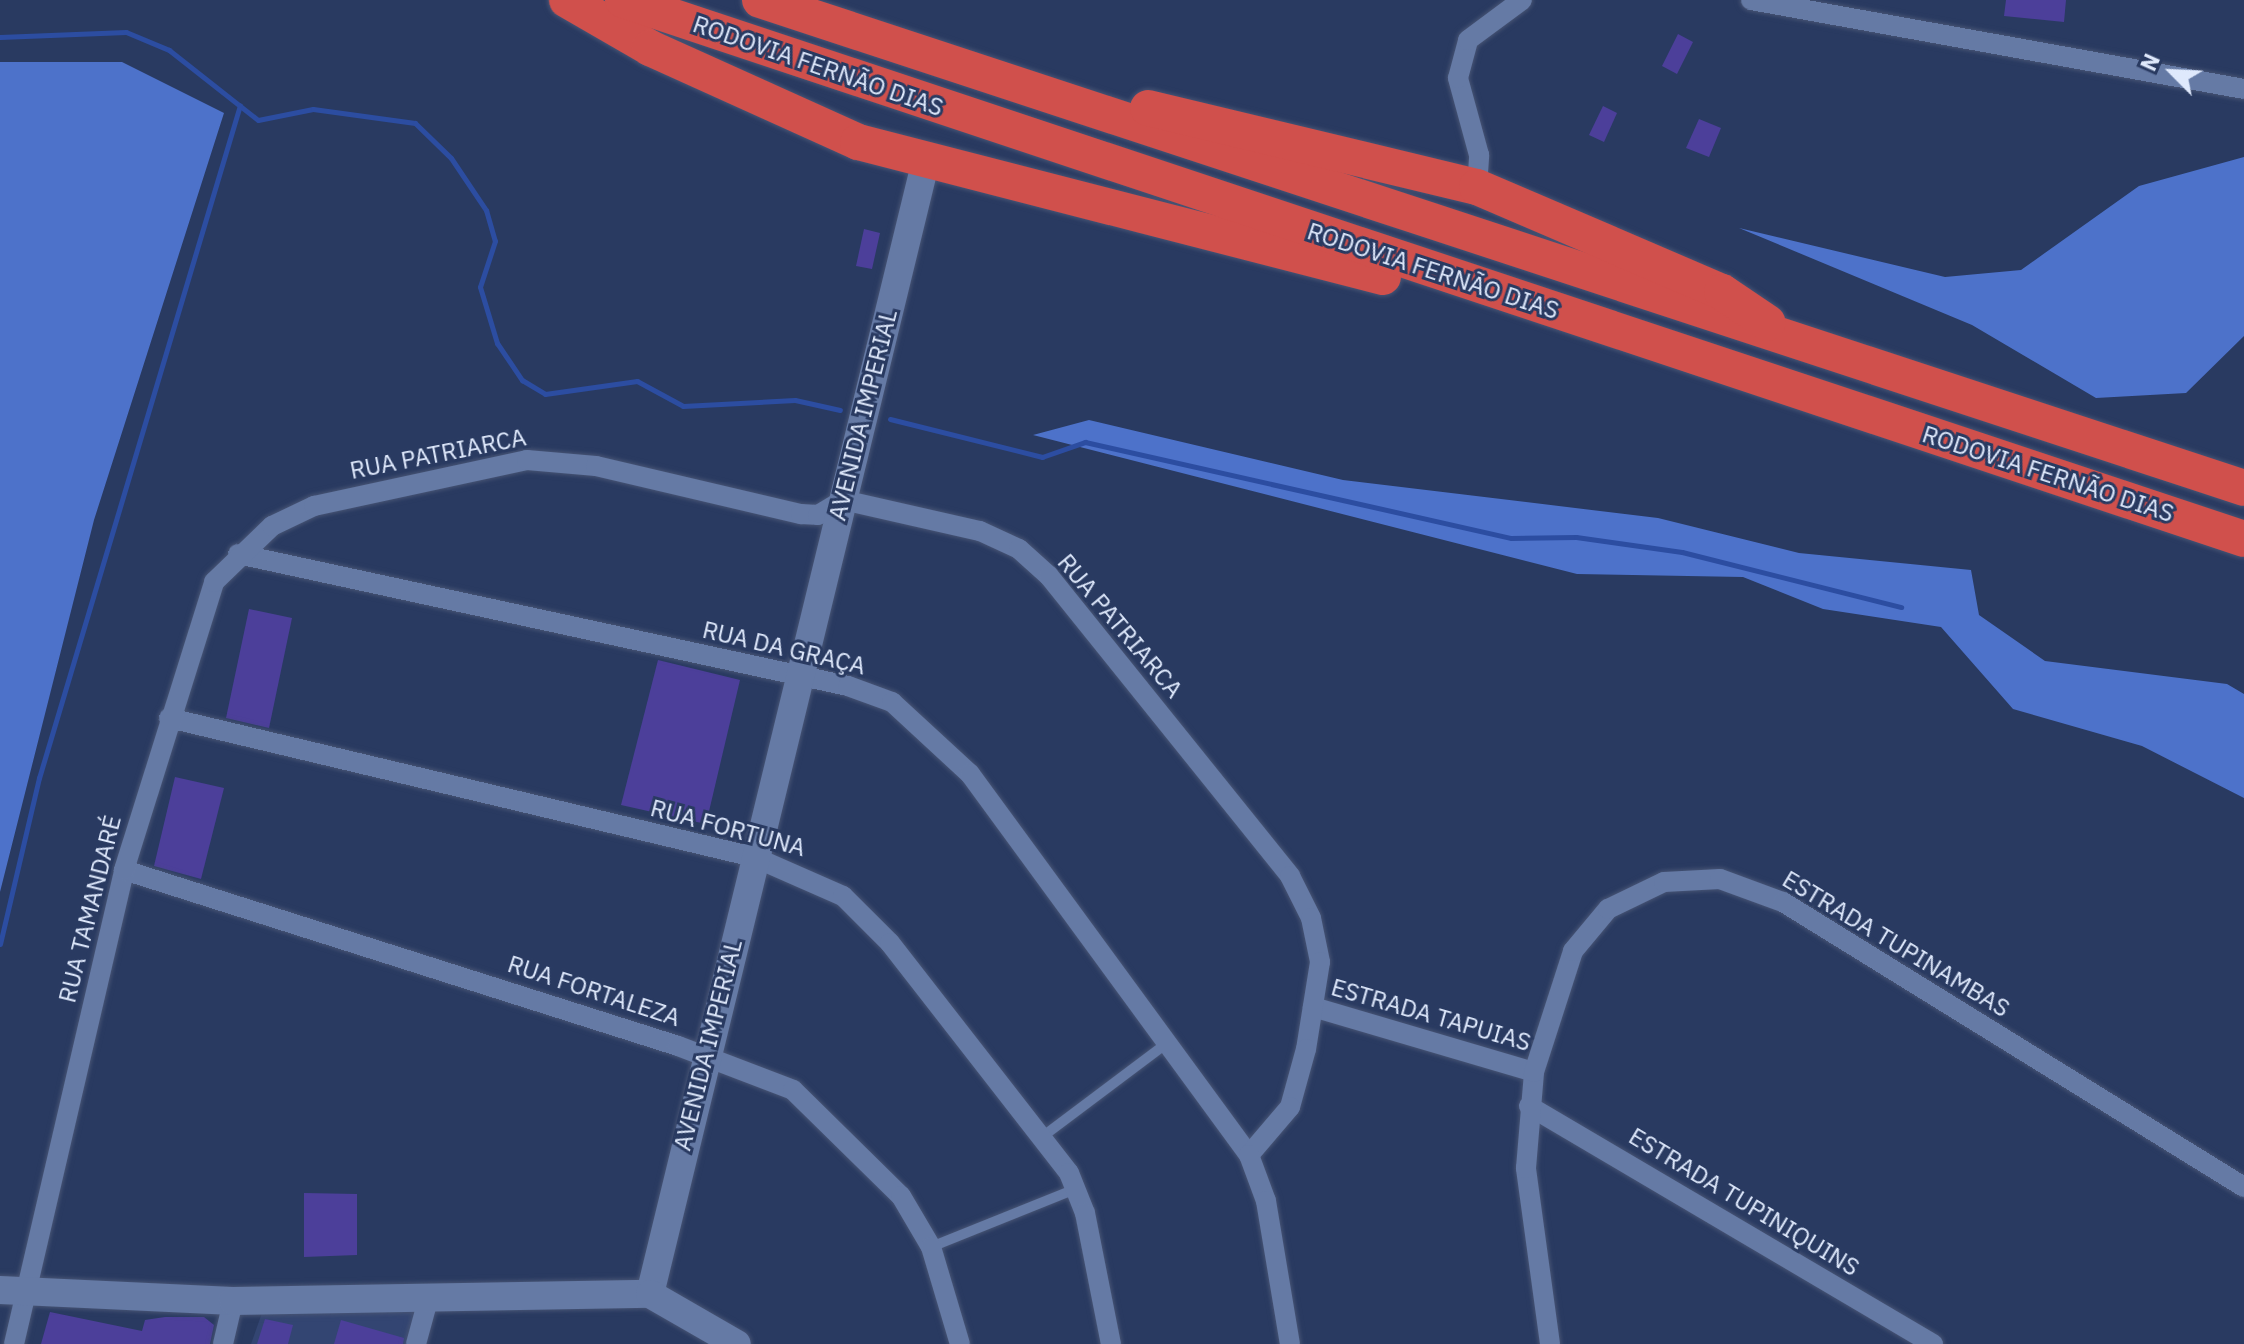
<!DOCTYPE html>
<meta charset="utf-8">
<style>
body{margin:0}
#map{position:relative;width:2244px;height:1344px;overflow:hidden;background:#293a61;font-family:"IBM Plex Sans",sans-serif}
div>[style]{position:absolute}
.built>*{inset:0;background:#334572}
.forest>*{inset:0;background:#4d72ca}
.stream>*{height:5px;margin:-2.5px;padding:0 2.5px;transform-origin:2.5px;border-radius:2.5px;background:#2c4da1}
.building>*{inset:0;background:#4c3f9a}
.roads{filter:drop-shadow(0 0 2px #475474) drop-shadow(0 0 2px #475474)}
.lane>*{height:10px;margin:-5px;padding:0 5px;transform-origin:5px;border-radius:5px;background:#657aa5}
.street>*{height:20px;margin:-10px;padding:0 10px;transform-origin:10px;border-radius:10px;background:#657aa5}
.secondary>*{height:28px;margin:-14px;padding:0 14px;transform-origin:14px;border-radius:14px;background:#657aa5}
.highway>*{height:36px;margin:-18px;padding:0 18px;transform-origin:18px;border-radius:18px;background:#d0504c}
span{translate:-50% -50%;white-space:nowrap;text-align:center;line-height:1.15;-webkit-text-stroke:6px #293a61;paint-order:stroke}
.street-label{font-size:24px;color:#dfe9fc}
.north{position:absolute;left:2132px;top:32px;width:80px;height:80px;-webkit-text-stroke:6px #293a61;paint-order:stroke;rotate:294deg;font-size:22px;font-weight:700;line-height:32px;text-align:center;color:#dfe9fc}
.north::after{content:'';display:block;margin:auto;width:28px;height:36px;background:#dfe9fc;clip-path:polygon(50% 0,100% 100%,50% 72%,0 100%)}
</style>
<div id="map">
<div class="built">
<div style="clip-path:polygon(417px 1310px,415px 1344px,251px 1344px,262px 1313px)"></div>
</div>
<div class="forest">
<div style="clip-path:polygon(0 62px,122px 62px,224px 113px,94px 520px,0 892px)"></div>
<div style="clip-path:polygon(2244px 157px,2244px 336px,2186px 393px,2096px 398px,1972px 325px,1739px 228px,1945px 277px,2021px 270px,2139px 186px)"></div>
<div style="clip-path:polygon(1089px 420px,1343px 480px,1658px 518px,1799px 553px,1971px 570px,1979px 615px,2045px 661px,2227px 684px,2244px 694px,2244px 798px,2142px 746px,2013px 709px,1941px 627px,1823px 609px,1743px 577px,1577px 574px,1033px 435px)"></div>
</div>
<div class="stream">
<div style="left:0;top:37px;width:126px;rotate:-2.3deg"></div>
<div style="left:126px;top:32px;width:47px;rotate:22.7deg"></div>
<div style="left:169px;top:50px;width:113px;rotate:38.2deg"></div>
<div style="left:258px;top:120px;width:56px;rotate:-11.3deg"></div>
<div style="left:313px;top:109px;width:103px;rotate:7.8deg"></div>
<div style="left:415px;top:123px;width:50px;rotate:44.2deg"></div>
<div style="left:451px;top:158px;width:63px;rotate:56.1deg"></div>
<div style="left:486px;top:210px;width:32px;rotate:74deg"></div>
<div style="left:495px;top:241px;width:48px;rotate:108.1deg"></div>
<div style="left:480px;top:287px;width:59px;rotate:73.1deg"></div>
<div style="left:497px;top:343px;width:45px;rotate:56deg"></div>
<div style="left:522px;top:380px;width:27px;rotate:31deg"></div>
<div style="left:545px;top:394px;width:93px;rotate:-8deg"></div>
<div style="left:637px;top:381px;width:52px;rotate:28.5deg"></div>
<div style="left:683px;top:406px;width:112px;rotate:-3.1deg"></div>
<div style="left:795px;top:400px;width:46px;rotate:12.5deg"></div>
<div style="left:890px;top:419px;width:157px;rotate:14deg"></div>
<div style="left:1042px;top:457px;width:46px;rotate:-19.2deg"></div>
<div style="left:1085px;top:442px;width:437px;rotate:12.7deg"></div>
<div style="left:1511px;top:538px;width:65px;rotate:-0.9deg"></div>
<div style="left:1576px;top:537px;width:107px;rotate:8.1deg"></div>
<div style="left:1682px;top:552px;width:226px;rotate:14.1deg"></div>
<div style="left:0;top:944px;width:171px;rotate:-76.8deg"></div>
<div style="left:39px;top:778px;width:702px;rotate:-73.37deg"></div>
</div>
<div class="building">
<div style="clip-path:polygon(2006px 0,2066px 0,2064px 22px,2004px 16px)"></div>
<div style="clip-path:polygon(1678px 34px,1693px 42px,1677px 74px,1662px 66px)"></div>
<div style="clip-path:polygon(1603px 106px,1617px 113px,1604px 142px,1589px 135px)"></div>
<div style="clip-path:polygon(1699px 119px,1721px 128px,1709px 157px,1686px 148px)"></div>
<div style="clip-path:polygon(864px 229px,880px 233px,872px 269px,856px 266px)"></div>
<div style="clip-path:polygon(249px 609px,292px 618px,269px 728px,226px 718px)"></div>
<div style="clip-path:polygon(658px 660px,740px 680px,706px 824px,621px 805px)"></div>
<div style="clip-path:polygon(175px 777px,224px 788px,201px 879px,154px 866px)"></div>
<div style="clip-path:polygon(304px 1193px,357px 1194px,357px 1255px,304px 1257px)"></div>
<div style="clip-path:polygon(50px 1312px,142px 1331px,145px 1320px,165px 1317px,204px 1317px,214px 1325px,210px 1344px,41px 1344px)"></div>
<div style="clip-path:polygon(265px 1319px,293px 1325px,288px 1344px,257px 1344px)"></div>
<div style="clip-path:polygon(341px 1320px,404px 1338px,403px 1344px,334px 1344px)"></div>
</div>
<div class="roads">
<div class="lane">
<div style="left:1042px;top:1137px;width:156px;rotate:-36.9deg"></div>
<div style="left:931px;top:1247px;width:155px;rotate:-21.9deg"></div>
</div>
<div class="street">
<div style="left:1751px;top:0;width:501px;rotate:10.23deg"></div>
<div style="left:1477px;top:187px;width:32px;rotate:-86deg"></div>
<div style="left:1479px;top:155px;width:80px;rotate:-105.3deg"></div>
<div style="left:1458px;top:78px;width:39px;rotate:-75deg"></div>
<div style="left:1468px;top:40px;width:67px;rotate:-36.5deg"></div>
<div style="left:238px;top:554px;width:624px;rotate:12.21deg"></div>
<div style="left:848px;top:686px;width:47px;rotate:20deg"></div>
<div style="left:892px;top:702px;width:106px;rotate:42.7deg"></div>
<div style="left:970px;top:774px;width:472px;rotate:53.8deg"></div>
<div style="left:169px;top:718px;width:601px;rotate:13.37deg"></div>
<div style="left:754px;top:857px;width:97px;rotate:23.7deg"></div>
<div style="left:843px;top:896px;width:66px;rotate:45deg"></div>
<div style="left:890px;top:943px;width:291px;rotate:52.1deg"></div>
<div style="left:1069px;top:1173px;width:43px;rotate:68.2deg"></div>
<div style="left:1085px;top:1213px;width:134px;rotate:78.8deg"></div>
<div style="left:124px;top:870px;width:581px;rotate:17.62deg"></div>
<div style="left:678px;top:1046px;width:123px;rotate:20.9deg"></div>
<div style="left:793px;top:1090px;width:151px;rotate:44.5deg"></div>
<div style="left:901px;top:1196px;width:59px;rotate:59.5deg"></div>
<div style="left:931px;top:1247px;width:101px;rotate:73.4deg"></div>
<div style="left:1313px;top:1007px;width:230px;rotate:16.4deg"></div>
<div style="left:1529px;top:1106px;width:469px;rotate:30.5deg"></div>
<div style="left:14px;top:1344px;width:487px;rotate:-76.9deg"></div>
<div style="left:124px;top:870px;width:302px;rotate:-72.6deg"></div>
<div style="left:214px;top:582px;width:81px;rotate:-44deg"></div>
<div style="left:272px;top:526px;width:47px;rotate:-25.5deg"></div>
<div style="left:314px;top:506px;width:218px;rotate:-12.2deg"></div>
<div style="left:527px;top:460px;width:69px;rotate:5deg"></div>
<div style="left:596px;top:466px;width:211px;rotate:13.2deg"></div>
<div style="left:801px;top:514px;width:17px;rotate:3deg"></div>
<div style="left:818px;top:515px;width:29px;rotate:-31deg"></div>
<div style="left:843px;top:500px;width:140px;rotate:12.8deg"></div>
<div style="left:980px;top:531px;width:43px;rotate:24.8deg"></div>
<div style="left:1019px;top:549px;width:40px;rotate:42deg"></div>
<div style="left:1049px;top:576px;width:385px;rotate:51.2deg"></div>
<div style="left:1290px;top:876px;width:47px;rotate:63.4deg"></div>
<div style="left:1311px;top:918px;width:45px;rotate:78.4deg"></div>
<div style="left:1320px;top:962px;width:88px;rotate:99.1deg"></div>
<div style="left:1306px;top:1049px;width:60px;rotate:105.4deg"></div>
<div style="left:1290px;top:1107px;width:63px;rotate:130.5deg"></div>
<div style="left:1249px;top:1155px;width:49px;rotate:69.7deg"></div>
<div style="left:1266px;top:1201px;width:145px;rotate:80.5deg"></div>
<div style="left:223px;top:1344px;width:44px;rotate:-76.9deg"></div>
<div style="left:416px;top:1344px;width:50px;rotate:-74.8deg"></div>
<div style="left:1550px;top:1344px;width:178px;rotate:-97.8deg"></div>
<div style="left:1526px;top:1168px;width:96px;rotate:-85.2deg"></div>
<div style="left:1534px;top:1072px;width:127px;rotate:-72.1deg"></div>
<div style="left:1573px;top:951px;width:55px;rotate:-50.2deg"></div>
<div style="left:1608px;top:909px;width:62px;rotate:-25.7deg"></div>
<div style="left:1664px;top:882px;width:56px;rotate:-3.1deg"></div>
<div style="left:1720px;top:879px;width:67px;rotate:20.1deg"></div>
<div style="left:1783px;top:902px;width:542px;rotate:31.73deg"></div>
</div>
<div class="secondary">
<div style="left:0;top:1290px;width:233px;rotate:2.7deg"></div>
<div style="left:233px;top:1301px;width:417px;rotate:-1deg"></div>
<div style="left:650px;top:1294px;width:1163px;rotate:-76.32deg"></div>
<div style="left:650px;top:1294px;width:100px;rotate:29.9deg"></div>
</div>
<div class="highway">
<div style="left:567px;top:0;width:96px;rotate:30deg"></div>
<div style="left:650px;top:48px;width:228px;rotate:24.3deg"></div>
<div style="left:858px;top:142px;width:542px;rotate:14.42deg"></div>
<div style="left:623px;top:0;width:1708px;rotate:18.39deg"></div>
<div style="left:760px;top:0;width:1562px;rotate:18.2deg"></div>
<div style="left:1148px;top:108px;width:338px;rotate:13.5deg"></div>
<div style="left:1477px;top:187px;width:267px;rotate:23.2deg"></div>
<div style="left:1722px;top:292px;width:55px;rotate:34deg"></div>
</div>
</div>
<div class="street-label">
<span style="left:818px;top:66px;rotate:19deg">RODOVIA FERNÃO DIAS</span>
<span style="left:1433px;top:271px;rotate:18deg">RODOVIA FERNÃO DIAS</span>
<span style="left:863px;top:415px;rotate:-76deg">AVENIDA IMPERIAL</span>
<span style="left:438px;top:454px;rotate:-11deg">RUA PATRIARCA</span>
<span style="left:2048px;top:474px;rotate:18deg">RODOVIA FERNÃO DIAS</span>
<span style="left:1120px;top:626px;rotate:50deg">RUA PATRIARCA</span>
<span style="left:784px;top:648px;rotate:13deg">RUA DA GRAÇA</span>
<span style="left:728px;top:828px;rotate:15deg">RUA FORTUNA</span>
<span style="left:90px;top:909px;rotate:-76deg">RUA TAMANDARÉ</span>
<span style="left:1896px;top:944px;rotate:31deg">ESTRADA TUPINAMBAS</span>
<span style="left:594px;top:991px;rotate:18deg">RUA FORTALEZA</span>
<span style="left:1431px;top:1015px;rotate:16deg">ESTRADA TAPUIAS</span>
<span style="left:708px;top:1045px;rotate:-76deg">AVENIDA IMPERIAL</span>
<span style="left:1744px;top:1202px;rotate:31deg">ESTRADA TUPINIQUINS</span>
</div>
<div class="north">N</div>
</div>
